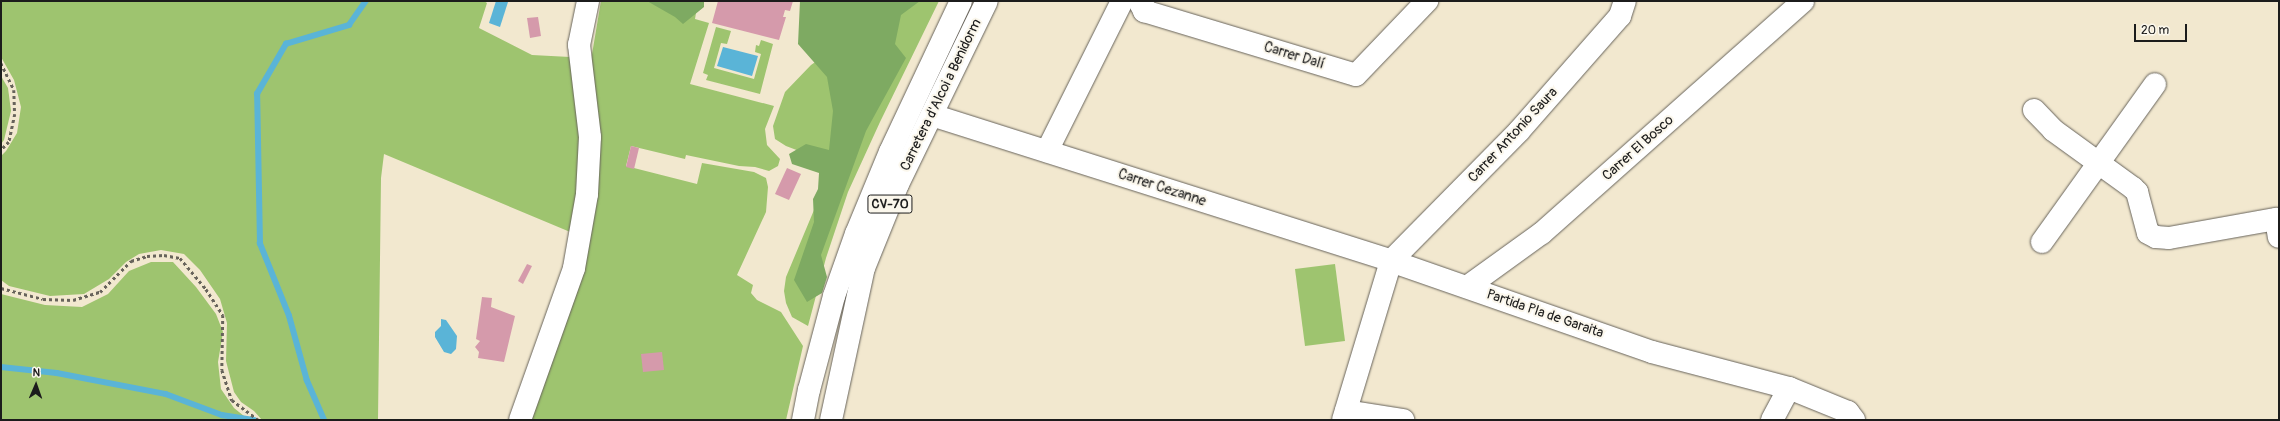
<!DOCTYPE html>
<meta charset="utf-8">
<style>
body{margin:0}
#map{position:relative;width:2280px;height:421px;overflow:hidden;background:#f2e8cf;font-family:Pangolin,sans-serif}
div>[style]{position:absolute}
.green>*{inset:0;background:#9ec46f}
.forest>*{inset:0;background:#7eaa62}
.water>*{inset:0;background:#5ab4d7}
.stream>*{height:5.5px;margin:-2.75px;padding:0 2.75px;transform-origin:2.75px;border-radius:2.75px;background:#5ab4d7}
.building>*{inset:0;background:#d59aab}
.path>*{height:2.5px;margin-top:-1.25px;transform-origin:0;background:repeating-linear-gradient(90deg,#67635b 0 3px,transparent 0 6px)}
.roads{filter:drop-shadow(0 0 1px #67635b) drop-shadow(0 0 1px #67635b)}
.minor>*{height:22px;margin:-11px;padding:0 11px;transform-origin:11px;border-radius:11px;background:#fff}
.major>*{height:22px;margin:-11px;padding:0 11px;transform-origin:11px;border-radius:11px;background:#fff}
span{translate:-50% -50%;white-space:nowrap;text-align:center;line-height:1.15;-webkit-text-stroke:4px #fbf7ec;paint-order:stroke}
.shield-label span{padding:1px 3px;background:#fbf7ec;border:1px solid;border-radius:3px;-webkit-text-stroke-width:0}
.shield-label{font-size:13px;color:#1c1c1c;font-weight:700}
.street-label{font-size:14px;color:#1c1c1c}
.frame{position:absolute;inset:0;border:2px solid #1c1c1c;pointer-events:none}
.north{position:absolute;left:16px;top:365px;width:40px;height:40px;-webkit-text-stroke:3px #fbf7ec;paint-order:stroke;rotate:2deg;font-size:11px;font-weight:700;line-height:16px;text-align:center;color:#1c1c1c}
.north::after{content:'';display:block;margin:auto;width:14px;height:18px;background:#1c1c1c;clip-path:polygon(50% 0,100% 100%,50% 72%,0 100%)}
.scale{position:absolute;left:2134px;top:24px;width:53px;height:18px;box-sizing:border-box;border:2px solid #1c1c1c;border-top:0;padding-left:5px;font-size:12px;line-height:14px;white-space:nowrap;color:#1c1c1c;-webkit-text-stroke:3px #fbf7ec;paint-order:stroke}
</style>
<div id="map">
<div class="green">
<div style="clip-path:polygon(1px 1px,484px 1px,487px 3px,479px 28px,532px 55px,570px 57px,582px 126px,575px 234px,384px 154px,381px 178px,378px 420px,262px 420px,254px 411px,241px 402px,234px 392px,226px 361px,227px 323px,220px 299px,200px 270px,184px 254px,161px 250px,139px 254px,126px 262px,109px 279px,84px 294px,50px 296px,9px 286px,1px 280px,1px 156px,6px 151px,17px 133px,21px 107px,14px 80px,1px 57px)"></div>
<div style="clip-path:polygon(601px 1px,698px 1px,695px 19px,709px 23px,690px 84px,774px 106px,765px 129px,767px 145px,780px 159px,778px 166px,769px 171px,755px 167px,739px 166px,686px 155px,685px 159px,631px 146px,626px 166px,697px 184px,702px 163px,754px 172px,766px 178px,768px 187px,766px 212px,737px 275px,753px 285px,751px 293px,757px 300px,781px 312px,803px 346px,786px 420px,527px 420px,566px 323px,591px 60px)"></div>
<div style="clip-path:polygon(824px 1px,939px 1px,880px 122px,848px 192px,826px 258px,808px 326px,792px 317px,786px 303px,784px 291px,786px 277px,814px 210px,827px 167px,807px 154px,786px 146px,775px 139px,773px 126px,785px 92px,811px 65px,831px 51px)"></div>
<div style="clip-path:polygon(716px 27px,731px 31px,727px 44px,721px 43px,714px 68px,754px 79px,761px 54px,755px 52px,756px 45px,759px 46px,761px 40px,773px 44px,760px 94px,706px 80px,708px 75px,703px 73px)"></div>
<div style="clip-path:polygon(1px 76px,8px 88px,11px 111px,4px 140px,1px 144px)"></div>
<div style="clip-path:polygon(151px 262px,173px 262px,196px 287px,216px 314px,223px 332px,218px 362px,221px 389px,234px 408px,249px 420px,1px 420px,1px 294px,45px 305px,82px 307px,108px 294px,129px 271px)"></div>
<div style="clip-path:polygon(1335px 264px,1345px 341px,1305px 346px,1295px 269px)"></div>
</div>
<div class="forest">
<div style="clip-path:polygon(647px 1px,704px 1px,704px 7px,683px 24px,675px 17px)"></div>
<div style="clip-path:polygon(800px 1px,920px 1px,901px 15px,895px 44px,906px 58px,866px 131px,829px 233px,821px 255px,827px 277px,822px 293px,807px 302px,794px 280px,814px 222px,813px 199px,818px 189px,819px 173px,792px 164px,789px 154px,806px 144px,829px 150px,833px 111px,827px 77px,798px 44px)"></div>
</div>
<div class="water">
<div style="clip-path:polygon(496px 1px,508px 2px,500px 27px,489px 23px)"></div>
<div style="clip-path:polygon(723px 47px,758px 56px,752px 76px,717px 66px)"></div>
<div style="clip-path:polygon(441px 319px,446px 320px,457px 336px,456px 349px,451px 354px,444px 352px,435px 337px,435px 332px,441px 326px)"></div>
</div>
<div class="stream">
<div style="left:1px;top:367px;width:56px;rotate:6.1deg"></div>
<div style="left:57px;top:373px;width:111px;rotate:10.9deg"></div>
<div style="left:166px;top:394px;width:60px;rotate:20.6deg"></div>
<div style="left:222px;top:415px;width:33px;rotate:9deg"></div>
<div style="left:324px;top:420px;width:43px;rotate:-113.6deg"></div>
<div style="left:307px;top:381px;width:67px;rotate:-105.5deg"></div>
<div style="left:289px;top:316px;width:78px;rotate:-111.9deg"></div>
<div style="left:260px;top:244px;width:150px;rotate:-91.1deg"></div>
<div style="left:257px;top:94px;width:58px;rotate:-59.9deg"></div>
<div style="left:286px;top:44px;width:66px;rotate:-16.8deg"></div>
<div style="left:349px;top:25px;width:29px;rotate:-55deg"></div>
</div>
<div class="building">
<div style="clip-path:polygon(718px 1px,793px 1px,790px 11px,785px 10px,783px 17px,786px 17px,779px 40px,712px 23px)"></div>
<div style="clip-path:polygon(538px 17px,541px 36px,530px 38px,527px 18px)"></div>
<div style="clip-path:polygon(631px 146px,639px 148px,634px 169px,626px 167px)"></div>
<div style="clip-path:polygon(787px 168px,801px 174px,789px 200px,775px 194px)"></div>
<div style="clip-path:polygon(527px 264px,532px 266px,523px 284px,518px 281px)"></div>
<div style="clip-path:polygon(482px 297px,492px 298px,491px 307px,515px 316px,504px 362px,478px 358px,479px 352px,475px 347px,480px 341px,476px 339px)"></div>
<div style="clip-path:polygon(662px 352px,664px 370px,643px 372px,641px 354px)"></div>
</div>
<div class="path">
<div style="left:1px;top:63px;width:30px;rotate:64deg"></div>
<div style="left:14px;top:90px;width:24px;rotate:88deg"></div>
<div style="left:15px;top:114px;width:29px;rotate:102deg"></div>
<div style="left:9px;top:142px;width:11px;rotate:135deg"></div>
<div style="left:1px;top:288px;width:43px;rotate:14.7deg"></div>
<div style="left:43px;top:299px;width:30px;rotate:2deg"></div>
<div style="left:73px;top:300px;width:28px;rotate:-17deg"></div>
<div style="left:100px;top:292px;width:44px;rotate:-45deg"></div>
<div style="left:131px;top:261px;width:17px;rotate:-17deg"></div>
<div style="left:147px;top:256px;width:17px;rotate:-3deg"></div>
<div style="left:164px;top:255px;width:16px;rotate:11deg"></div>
<div style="left:180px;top:258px;width:40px;rotate:50deg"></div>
<div style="left:206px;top:289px;width:31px;rotate:57deg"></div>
<div style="left:223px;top:315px;width:55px;rotate:91deg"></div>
<div style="left:222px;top:370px;width:32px;rotate:72deg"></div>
<div style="left:232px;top:400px;width:34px;rotate:37deg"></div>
</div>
<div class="roads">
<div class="minor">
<div style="left:1143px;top:1px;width:4px;rotate:124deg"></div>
<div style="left:1141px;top:4px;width:8px;rotate:67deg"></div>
<div style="left:1144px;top:11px;width:221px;rotate:16.8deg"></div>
<div style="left:1356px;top:75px;width:103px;rotate:-46.2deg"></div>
<div style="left:2034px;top:110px;width:28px;rotate:46deg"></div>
<div style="left:2053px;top:130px;width:99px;rotate:35.9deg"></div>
<div style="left:2133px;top:188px;width:6px;rotate:45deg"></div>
<div style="left:2137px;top:192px;width:42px;rotate:75deg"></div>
<div style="left:2148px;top:233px;width:9px;rotate:27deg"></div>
<div style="left:2156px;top:237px;width:13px;rotate:4deg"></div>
<div style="left:2169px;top:238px;width:109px;rotate:-10.1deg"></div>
<div style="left:2276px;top:219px;width:18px;rotate:81deg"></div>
<div style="left:932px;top:115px;width:482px;rotate:17.6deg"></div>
<div style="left:1391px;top:261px;width:276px;rotate:19.2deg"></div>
<div style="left:1652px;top:352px;width:142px;rotate:14.7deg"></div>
<div style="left:1789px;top:388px;width:64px;rotate:22.1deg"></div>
<div style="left:1848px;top:412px;width:10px;rotate:53deg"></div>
<div style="left:1047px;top:151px;width:168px;rotate:-63.4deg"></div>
<div style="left:2042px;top:242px;width:194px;rotate:-54.4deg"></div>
<div style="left:1467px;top:287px;width:92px;rotate:-35.8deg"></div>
<div style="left:1542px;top:233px;width:349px;rotate:-41.6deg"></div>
<div style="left:1346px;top:411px;width:58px;rotate:9deg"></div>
<div style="left:520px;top:420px;width:161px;rotate:-70.4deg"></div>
<div style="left:574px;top:268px;width:75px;rotate:-80deg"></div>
<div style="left:587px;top:194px;width:57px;rotate:-87deg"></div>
<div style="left:590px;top:137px;width:93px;rotate:-96.8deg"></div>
<div style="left:579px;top:45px;width:45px;rotate:-78.4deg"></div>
<div style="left:1343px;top:420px;width:166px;rotate:-73.2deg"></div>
<div style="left:1391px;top:261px;width:182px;rotate:-45.4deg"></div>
<div style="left:1519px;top:131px;width:153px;rotate:-48.7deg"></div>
<div style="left:1620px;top:16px;width:16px;rotate:-72deg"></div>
<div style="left:1772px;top:420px;width:36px;rotate:-62deg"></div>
</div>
<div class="major">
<div style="left:803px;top:420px;width:31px;rotate:-79deg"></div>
<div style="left:809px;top:390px;width:97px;rotate:-75.1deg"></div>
<div style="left:834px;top:296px;width:66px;rotate:-70.5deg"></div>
<div style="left:856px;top:234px;width:89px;rotate:-67.5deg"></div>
<div style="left:890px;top:152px;width:167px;rotate:-64.8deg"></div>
<div style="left:831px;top:420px;width:156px;rotate:-77.8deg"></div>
<div style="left:864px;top:268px;width:91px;rotate:-68deg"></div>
<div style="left:898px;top:184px;width:203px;rotate:-64.1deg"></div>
</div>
</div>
<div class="shield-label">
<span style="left:890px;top:204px">CV-70</span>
</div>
<div class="street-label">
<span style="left:1294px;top:56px;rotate:17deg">Carrer Dalí</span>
<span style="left:941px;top:95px;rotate:-64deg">Carretera d'Alcoi a Benidorm</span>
<span style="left:1513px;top:135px;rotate:-47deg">Carrer Antonio Saura</span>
<span style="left:1638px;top:148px;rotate:-42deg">Carrer El Bosco</span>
<span style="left:1162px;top:188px;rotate:18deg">Carrer Cezanne</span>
<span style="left:1545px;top:314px;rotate:19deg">Partida Pla de Garaita</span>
</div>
<div class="frame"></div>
<div class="north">N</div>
<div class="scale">20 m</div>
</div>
